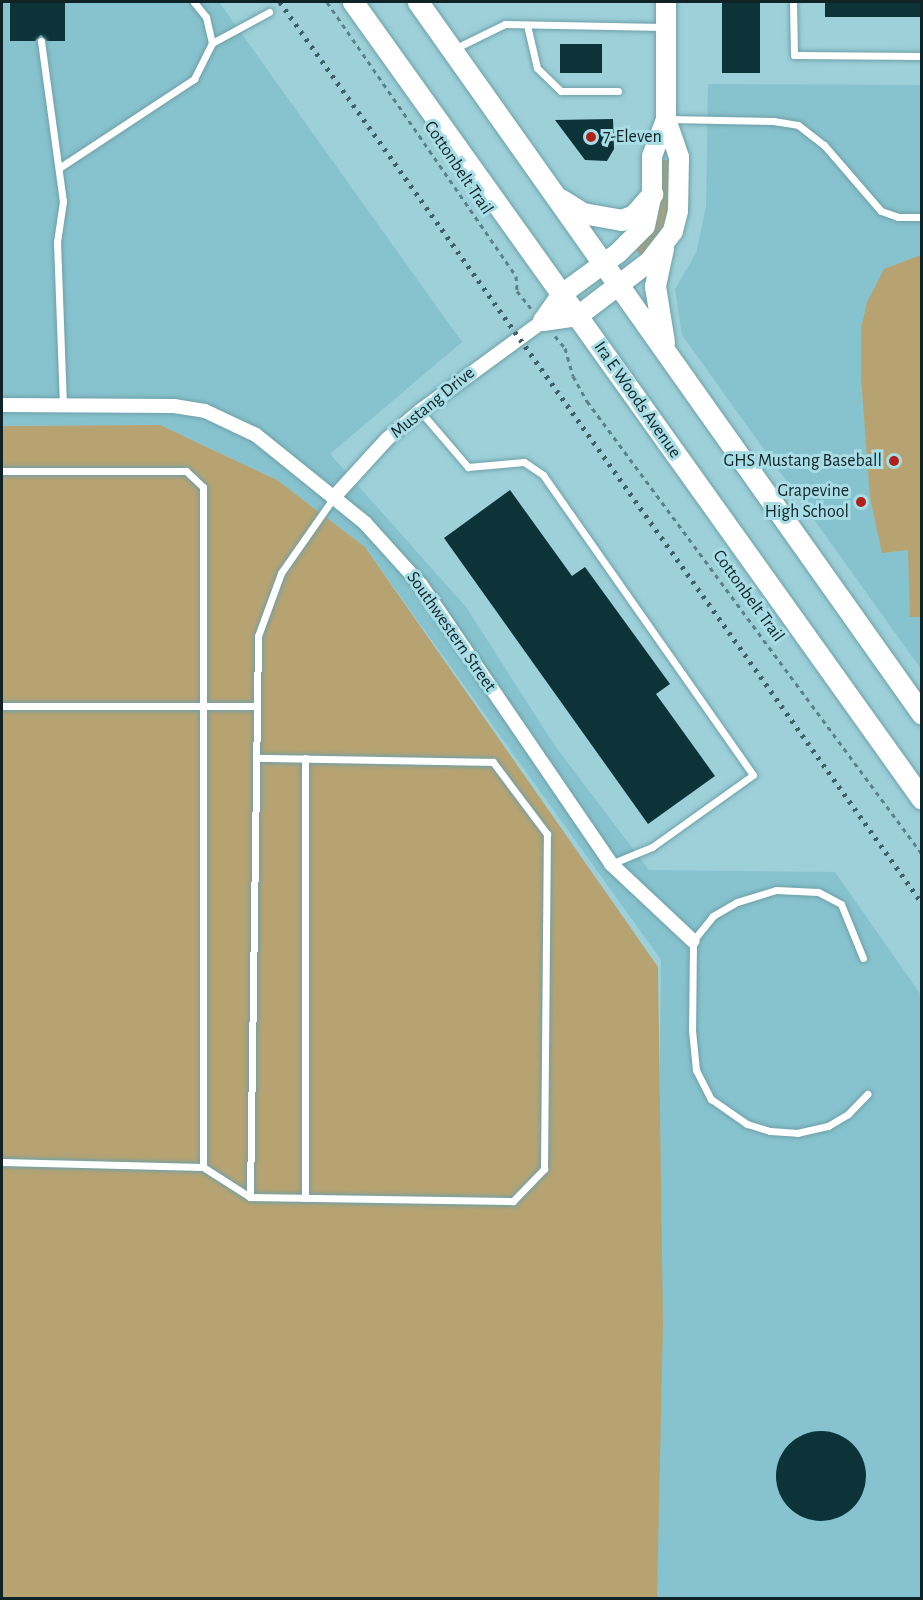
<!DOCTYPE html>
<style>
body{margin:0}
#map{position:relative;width:923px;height:1600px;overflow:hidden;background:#9dd0d9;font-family:"Alegreya Sans",sans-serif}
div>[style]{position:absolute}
.built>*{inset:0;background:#87c3ce}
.green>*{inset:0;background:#b7a372}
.building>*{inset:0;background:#0b3338}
.round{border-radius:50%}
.path>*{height:3px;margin-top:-1.5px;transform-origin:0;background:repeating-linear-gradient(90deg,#5c8188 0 4.5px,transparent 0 9px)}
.roads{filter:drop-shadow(0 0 2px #6ea0a8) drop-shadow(0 0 2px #6ea0a8)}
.service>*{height:7px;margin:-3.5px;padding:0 3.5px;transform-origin:3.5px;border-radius:3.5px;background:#fff}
.minor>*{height:14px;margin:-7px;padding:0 7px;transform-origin:7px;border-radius:7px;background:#fff}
.secondary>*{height:20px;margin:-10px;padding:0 10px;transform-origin:10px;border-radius:10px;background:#fff}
.primary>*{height:21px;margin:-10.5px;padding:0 10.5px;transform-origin:10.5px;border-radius:10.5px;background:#fff}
.rail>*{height:4.5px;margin-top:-2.25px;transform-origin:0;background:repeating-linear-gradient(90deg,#416065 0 3px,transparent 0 9px)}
.dots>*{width:16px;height:16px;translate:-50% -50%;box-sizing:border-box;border:3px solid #a9dde6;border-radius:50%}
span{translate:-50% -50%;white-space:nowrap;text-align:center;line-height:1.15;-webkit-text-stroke:6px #a9dde6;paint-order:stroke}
.poi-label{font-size:18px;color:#0f2327}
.left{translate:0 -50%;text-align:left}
.right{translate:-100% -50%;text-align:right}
.street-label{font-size:18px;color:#0f2327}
.frame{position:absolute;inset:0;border:3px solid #0f2327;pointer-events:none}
</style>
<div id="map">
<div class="built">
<div style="clip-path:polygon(2px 2px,219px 2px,462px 342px,330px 454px,466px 607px,555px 746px,649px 870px,835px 872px,921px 995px,921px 1598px,654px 1598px,661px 960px,365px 547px,277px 480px,160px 425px,2px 426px)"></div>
<div style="clip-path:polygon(708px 84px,921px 85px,921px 669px,682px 335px,675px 289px,696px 253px,706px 207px)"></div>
</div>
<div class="green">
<div style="clip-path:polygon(661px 160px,669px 160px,667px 214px,658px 237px,641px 256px,636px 250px,658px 220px)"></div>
<div style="clip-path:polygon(921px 255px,922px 255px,921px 617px,910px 617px,908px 550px,882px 553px,870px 498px,861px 378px,861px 329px,867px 302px,884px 269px)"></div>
<div style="clip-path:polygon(160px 425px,277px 480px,365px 547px,658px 967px,663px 1324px,657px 1598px,2px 1598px,2px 426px)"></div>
</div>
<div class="building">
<div style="clip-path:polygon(10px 2px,65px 2px,65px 41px,47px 41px,41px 35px,35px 41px,10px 41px)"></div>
<div style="clip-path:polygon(722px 2px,760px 2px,760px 73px,722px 73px)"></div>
<div style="clip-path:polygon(825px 2px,921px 2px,921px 17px,825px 17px)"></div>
<div style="clip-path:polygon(560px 44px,602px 44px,602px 73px,560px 73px)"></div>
<div style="clip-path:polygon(613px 119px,614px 149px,607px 161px,585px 160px,555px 120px)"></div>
<div style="clip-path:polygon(510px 490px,572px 576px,585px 567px,670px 684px,656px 694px,715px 776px,648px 824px,444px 538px)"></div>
<div class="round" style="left:776px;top:1431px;width:90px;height:90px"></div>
</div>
<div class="path">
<div style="left:327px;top:2px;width:333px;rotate:55.4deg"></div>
<div style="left:516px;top:276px;width:15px;rotate:86deg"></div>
<div style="left:517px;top:291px;width:22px;rotate:51deg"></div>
<div style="left:555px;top:336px;width:16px;rotate:50deg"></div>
<div style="left:565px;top:348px;width:29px;rotate:74deg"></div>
<div style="left:573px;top:376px;width:29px;rotate:61deg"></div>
<div style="left:587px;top:401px;width:563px;rotate:53.52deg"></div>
</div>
<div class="roads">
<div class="service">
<div style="left:793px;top:2px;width:53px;rotate:88.9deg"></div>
<div style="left:794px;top:55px;width:128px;rotate:0.4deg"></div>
<div style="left:527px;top:25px;width:44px;rotate:76.9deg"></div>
<div style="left:537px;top:68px;width:33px;rotate:44deg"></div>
<div style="left:561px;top:91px;width:57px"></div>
<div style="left:41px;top:41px;width:162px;rotate:82.2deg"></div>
<div style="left:63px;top:201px;width:41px;rotate:98.3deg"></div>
<div style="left:57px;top:242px;width:163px;rotate:87.9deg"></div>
<div style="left:212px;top:43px;width:65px;rotate:-28.5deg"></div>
<div style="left:454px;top:49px;width:57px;rotate:-26.1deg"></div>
<div style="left:505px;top:24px;width:158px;rotate:1.1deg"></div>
<div style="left:668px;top:119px;width:105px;rotate:1.1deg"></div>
<div style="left:773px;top:121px;width:25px;rotate:9deg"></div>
<div style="left:798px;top:125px;width:33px;rotate:38deg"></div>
<div style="left:824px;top:145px;width:87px;rotate:49.2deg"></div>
<div style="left:881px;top:211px;width:18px;rotate:19deg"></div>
<div style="left:898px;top:217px;width:24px"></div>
<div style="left:59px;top:168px;width:162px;rotate:-33.4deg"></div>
<div style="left:194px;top:79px;width:40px;rotate:-63.4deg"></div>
<div style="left:212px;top:43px;width:27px;rotate:-103deg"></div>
<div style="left:206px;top:17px;width:19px;rotate:-129deg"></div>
<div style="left:420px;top:411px;width:74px;rotate:49.4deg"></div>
<div style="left:468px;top:467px;width:56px;rotate:-5.1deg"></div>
<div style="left:524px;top:462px;width:23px;rotate:34deg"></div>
<div style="left:543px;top:475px;width:366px;rotate:55deg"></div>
<div style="left:753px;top:775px;width:124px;rotate:144.5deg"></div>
<div style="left:652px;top:847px;width:44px;rotate:157.5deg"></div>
<div style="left:2px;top:471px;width:184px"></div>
<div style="left:186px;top:471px;width:23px;rotate:43deg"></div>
<div style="left:203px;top:487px;width:680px;rotate:90deg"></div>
<div style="left:2px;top:706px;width:255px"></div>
<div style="left:863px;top:958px;width:58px;rotate:-112.2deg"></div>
<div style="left:841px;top:904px;width:26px;rotate:-152deg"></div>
<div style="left:818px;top:892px;width:42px;rotate:-177.3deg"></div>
<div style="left:776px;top:890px;width:41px;rotate:162.9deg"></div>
<div style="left:737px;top:902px;width:28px;rotate:150deg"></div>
<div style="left:713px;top:916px;width:32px;rotate:129deg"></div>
<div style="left:693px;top:941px;width:89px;rotate:90.6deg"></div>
<div style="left:692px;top:1030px;width:40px;rotate:84.3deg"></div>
<div style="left:696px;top:1070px;width:33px;rotate:63deg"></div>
<div style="left:711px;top:1099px;width:44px;rotate:34.8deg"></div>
<div style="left:747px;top:1124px;width:24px;rotate:17deg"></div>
<div style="left:770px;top:1131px;width:27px;rotate:4deg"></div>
<div style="left:797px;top:1133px;width:32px;rotate:-13deg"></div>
<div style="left:828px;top:1126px;width:23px;rotate:-31deg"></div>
<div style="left:848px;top:1114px;width:28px;rotate:-46deg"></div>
<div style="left:2px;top:1162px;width:201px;rotate:1.4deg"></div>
<div style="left:203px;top:1167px;width:56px;rotate:32.6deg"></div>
<div style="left:250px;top:1197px;width:263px;rotate:0.9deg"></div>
<div style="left:513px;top:1201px;width:45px;rotate:-45.9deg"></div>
<div style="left:544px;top:1169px;width:335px;rotate:-89.5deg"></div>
<div style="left:547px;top:834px;width:90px;rotate:-126.9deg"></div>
<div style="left:493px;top:762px;width:236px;rotate:-179deg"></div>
<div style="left:250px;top:1197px;width:561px;rotate:-89.18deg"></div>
<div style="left:258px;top:636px;width:67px;rotate:-69.9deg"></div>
<div style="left:281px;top:573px;width:93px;rotate:-55.1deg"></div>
<div style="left:305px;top:1198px;width:440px;rotate:-90deg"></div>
</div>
<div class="minor">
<div style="left:2px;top:405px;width:172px;rotate:0.3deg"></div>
<div style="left:174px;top:406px;width:31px;rotate:9deg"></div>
<div style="left:205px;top:411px;width:56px;rotate:25.2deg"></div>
<div style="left:256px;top:435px;width:140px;rotate:38.9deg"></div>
<div style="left:365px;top:523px;width:84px;rotate:47.9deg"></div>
<div style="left:421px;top:585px;width:338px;rotate:55.7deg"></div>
<div style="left:611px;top:864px;width:112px;rotate:43.2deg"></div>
<div style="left:334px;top:497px;width:79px;rotate:-47.6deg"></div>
<div style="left:387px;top:439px;width:43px;rotate:-40.3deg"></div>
<div style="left:420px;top:411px;width:152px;rotate:-36.2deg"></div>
</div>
<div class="secondary">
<div style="left:543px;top:321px;width:35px;rotate:-8deg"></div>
<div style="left:578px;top:316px;width:89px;rotate:-37.3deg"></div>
<div style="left:649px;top:262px;width:39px;rotate:-52deg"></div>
<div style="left:673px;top:231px;width:21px;rotate:-76deg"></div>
<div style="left:678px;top:211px;width:54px;rotate:-88.9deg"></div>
<div style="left:679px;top:157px;width:40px;rotate:-108.9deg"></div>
<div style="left:666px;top:119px;width:117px;rotate:-90deg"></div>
<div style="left:543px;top:321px;width:33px;rotate:-55deg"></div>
<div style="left:562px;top:294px;width:69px;rotate:-36.2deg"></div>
<div style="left:618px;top:253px;width:38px;rotate:-45deg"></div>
<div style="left:645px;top:226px;width:33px;rotate:-78deg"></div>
<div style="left:652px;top:194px;width:38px;rotate:-90deg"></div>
<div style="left:652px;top:156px;width:40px;rotate:-69deg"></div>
</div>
<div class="primary">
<div style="left:353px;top:2px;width:979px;rotate:54.48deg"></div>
<div style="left:418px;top:2px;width:872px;rotate:54.71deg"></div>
<div style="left:560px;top:199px;width:26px;rotate:32deg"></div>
<div style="left:582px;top:213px;width:40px;rotate:10deg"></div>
<div style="left:621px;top:220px;width:14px;rotate:-21deg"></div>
<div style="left:634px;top:215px;width:28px;rotate:-49deg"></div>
<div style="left:663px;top:248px;width:39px;rotate:102deg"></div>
<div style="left:655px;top:286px;width:57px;rotate:80.9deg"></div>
</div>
</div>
<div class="rail">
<div style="left:280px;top:2px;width:1106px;rotate:54.53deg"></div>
</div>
<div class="dots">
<div style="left:591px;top:137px;background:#b0211a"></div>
<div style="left:894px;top:461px;background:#b0211a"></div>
<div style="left:861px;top:502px;background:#b0211a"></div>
</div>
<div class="poi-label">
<span class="left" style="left:603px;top:137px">7-Eleven</span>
<span class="right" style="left:882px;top:461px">GHS Mustang Baseball</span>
<span class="right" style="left:849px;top:502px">Grapevine<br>High School</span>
</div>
<div class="street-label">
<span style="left:458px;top:168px;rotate:56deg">Cottonbelt Trail</span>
<span style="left:637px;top:400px;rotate:55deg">Ira E Woods Avenue</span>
<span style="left:433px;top:403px;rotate:-39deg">Mustang Drive</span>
<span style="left:748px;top:596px;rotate:54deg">Cottonbelt Trail</span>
<span style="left:451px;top:632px;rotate:55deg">Southwestern Street</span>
</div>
<div class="frame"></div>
</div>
